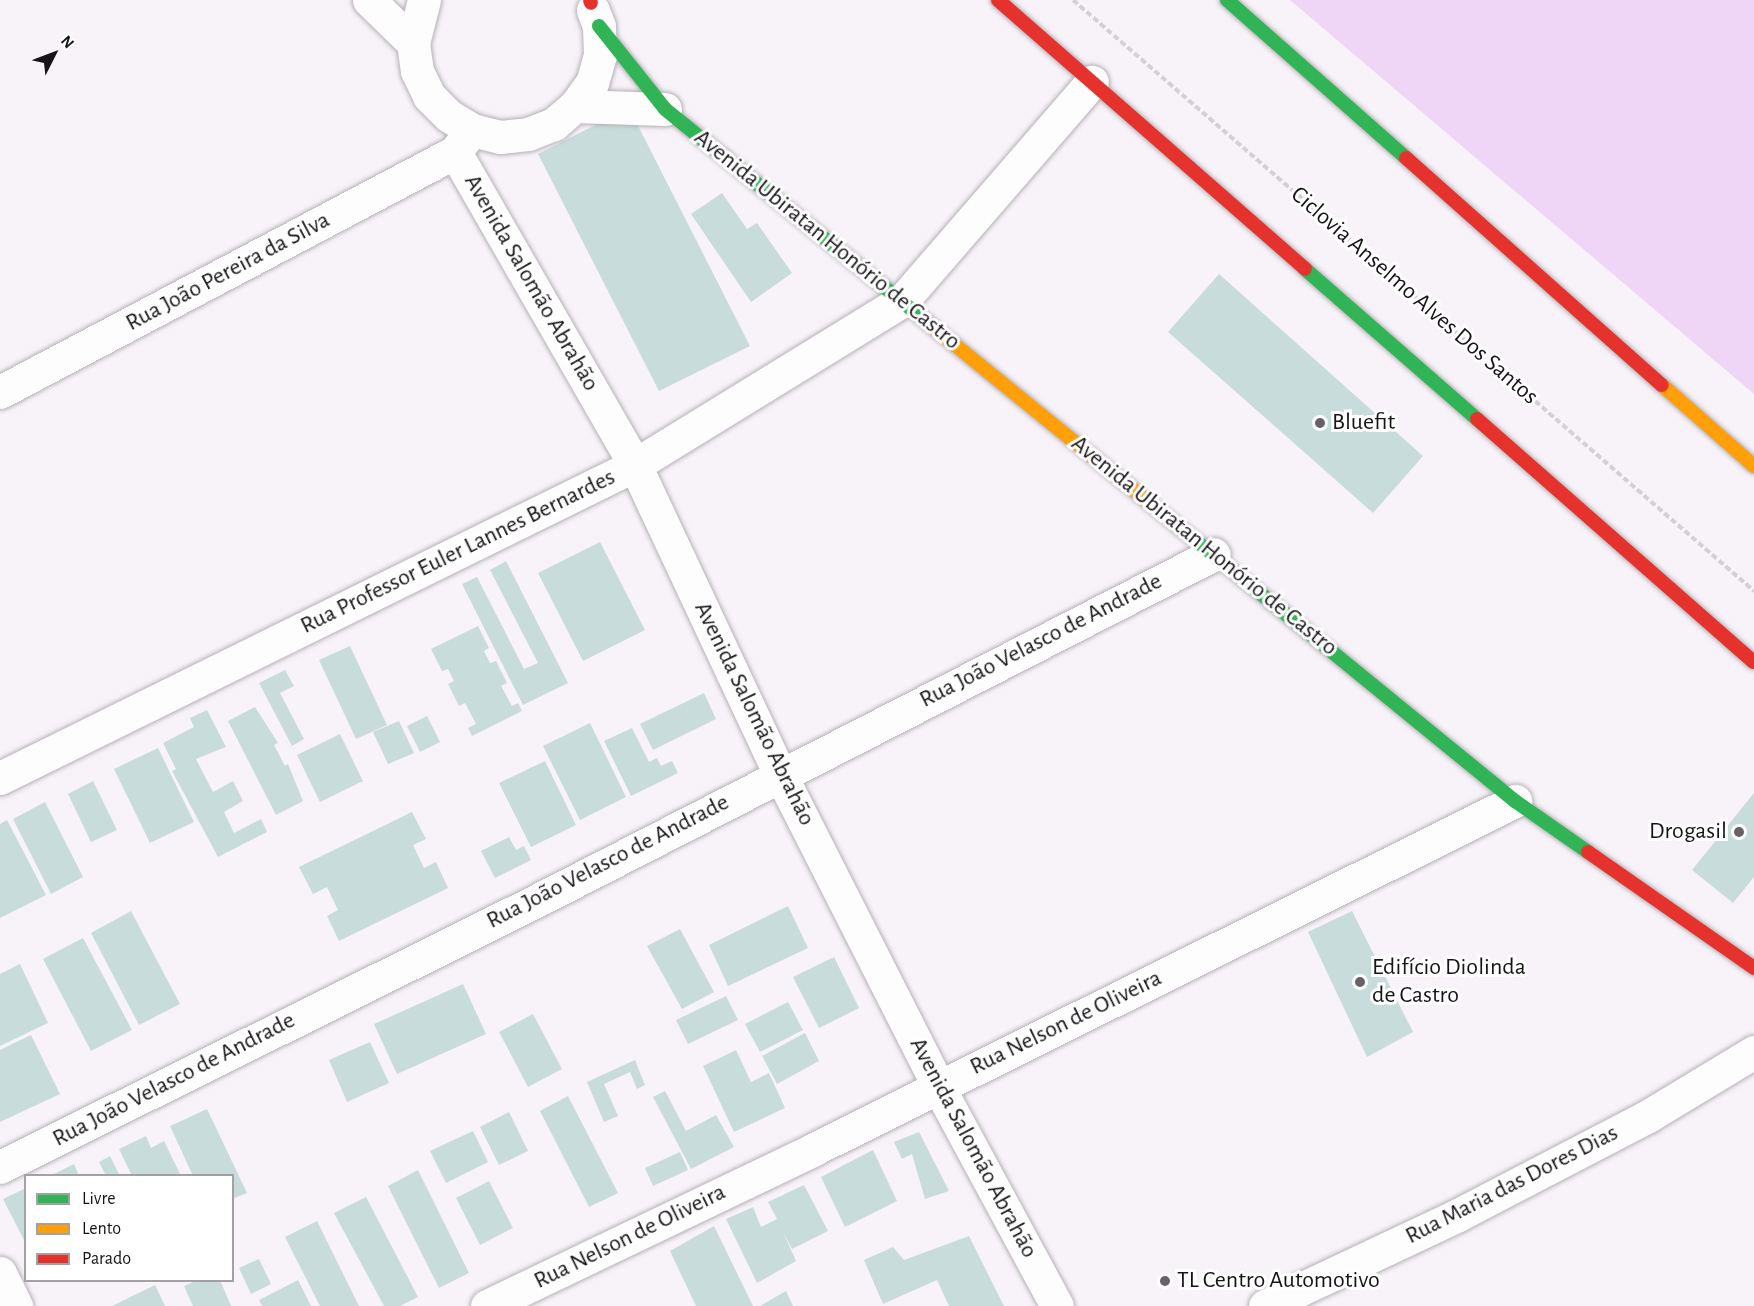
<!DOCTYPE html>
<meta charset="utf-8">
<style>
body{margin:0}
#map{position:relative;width:1754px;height:1306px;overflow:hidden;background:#f8f2f9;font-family:"Alegreya Sans",sans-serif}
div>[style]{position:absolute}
.green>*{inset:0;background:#f0d6f6}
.building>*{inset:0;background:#c9dcdc}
.path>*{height:4px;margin-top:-2px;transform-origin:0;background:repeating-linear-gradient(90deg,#d3d1d3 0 6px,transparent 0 9px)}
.roads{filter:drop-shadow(0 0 2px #b5b1b6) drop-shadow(0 0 2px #b5b1b6)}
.street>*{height:33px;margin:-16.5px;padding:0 16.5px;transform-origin:16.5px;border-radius:16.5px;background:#fefdfe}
.fast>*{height:14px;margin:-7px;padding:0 7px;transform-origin:7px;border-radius:7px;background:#30b455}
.slow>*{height:14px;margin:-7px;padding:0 7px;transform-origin:7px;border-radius:7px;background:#ff9f0a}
.jam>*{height:14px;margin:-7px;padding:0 7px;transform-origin:7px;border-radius:7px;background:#e5322d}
.dots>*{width:16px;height:16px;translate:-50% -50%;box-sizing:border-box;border:3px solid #fff;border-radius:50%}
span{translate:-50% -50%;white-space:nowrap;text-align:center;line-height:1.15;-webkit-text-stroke:6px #fff;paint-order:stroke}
.street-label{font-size:24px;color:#171418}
.poi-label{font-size:24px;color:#171418}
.left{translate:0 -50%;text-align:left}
.right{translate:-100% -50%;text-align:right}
.legend{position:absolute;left:24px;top:1174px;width:210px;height:108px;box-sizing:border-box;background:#fff;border:2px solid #a2a1a3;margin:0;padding:8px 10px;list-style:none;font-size:18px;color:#171418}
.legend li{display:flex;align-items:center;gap:12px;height:30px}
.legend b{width:30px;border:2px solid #a2a1a3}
.north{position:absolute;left:24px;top:24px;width:60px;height:60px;-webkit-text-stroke:4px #fff;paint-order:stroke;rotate:48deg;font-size:16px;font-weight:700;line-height:24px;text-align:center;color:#171418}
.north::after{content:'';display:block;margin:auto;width:21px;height:27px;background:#171418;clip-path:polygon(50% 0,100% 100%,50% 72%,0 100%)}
</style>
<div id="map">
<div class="green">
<div style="clip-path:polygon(1290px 0,1754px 0,1754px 394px)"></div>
</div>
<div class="building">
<div style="clip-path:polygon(629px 108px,750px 346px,659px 391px,538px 154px)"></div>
<div style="clip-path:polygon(722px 193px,747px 229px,757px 223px,792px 273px,751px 302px,691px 214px)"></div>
<div style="clip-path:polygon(1219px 274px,1423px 456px,1373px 513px,1168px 332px)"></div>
<div style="clip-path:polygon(600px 542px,645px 630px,583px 661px,538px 573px)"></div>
<div style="clip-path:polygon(506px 561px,568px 683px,523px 705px,462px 584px,477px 577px,524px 669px,538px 663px,490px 570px)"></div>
<div style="clip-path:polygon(478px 626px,489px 648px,484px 651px,490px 663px,496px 661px,507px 683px,501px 686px,512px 706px,518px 703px,522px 711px,472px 736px,468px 728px,476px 724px,465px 703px,459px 706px,448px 684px,454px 681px,448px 669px,442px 671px,431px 649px)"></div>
<div style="clip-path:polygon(350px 646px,387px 725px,356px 739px,319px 660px)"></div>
<div style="clip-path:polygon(285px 670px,294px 686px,280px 693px,304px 739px,292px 746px,259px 683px)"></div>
<div style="clip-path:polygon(704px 693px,716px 719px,653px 750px,640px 724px)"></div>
<div style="clip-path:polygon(255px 707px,278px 743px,274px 745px,285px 766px,288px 764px,303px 801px,276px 815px,228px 721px)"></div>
<div style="clip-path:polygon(207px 710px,226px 747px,196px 759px,213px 792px,233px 781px,243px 801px,224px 812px,234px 833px,261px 819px,267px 832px,218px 857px,172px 771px,176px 769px,163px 743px,194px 727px,190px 718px)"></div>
<div style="clip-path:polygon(427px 716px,440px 742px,420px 752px,407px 726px)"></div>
<div style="clip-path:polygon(399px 721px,414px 753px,388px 764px,373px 732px)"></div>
<div style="clip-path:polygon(590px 723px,626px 797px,580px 820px,543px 746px)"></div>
<div style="clip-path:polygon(632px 728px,649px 762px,657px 758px,661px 766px,672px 761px,678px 773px,631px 796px,604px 741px)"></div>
<div style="clip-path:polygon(340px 734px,363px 781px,320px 802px,297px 755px)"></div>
<div style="clip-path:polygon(158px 748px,194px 822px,150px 843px,114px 769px)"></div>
<div style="clip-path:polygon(545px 761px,576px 825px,531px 847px,499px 783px)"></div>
<div style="clip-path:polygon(93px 781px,117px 830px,91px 842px,68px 794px)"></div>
<div style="clip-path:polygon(1754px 793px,1754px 877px,1733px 903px,1692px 870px)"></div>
<div style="clip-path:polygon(45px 802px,83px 877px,51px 894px,13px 819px)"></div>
<div style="clip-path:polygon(412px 812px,426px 839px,413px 845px,424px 868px,436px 862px,448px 888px,339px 941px,327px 916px,338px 910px,327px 887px,313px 894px,299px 867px)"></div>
<div style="clip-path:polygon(7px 820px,46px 895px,0 918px,0 824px)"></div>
<div style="clip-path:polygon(509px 837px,516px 850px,524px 846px,531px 860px,495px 878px,481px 851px)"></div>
<div style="clip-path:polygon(788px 906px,808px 948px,728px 986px,709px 945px)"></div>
<div style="clip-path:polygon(131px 911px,180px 1004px,139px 1025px,91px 933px)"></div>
<div style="clip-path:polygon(1352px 911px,1413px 1032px,1367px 1057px,1308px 932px)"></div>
<div style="clip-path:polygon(680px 929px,714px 992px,682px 1009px,647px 946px)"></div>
<div style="clip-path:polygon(83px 938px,132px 1030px,91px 1051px,43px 959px)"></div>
<div style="clip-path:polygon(834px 957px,859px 1008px,819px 1028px,793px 977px)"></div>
<div style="clip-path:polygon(20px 964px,48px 1023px,0 1046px,0 974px)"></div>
<div style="clip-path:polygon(463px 984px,486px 1034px,397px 1074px,374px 1024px)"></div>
<div style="clip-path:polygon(726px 996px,738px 1020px,688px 1044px,676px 1020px)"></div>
<div style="clip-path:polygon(788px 1002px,803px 1030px,760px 1052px,745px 1024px)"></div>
<div style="clip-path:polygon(533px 1014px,562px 1069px,528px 1087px,499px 1032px)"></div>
<div style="clip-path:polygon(805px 1033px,819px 1061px,777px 1084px,762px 1056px)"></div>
<div style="clip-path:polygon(31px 1035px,60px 1094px,0 1122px,0 1050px)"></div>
<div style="clip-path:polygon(370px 1042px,389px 1083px,347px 1102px,329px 1060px)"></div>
<div style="clip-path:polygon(736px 1050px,751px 1082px,769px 1073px,785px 1108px,734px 1132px,703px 1066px)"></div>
<div style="clip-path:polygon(635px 1060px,645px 1085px,637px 1089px,630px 1072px,604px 1084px,618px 1116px,604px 1122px,587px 1082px)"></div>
<div style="clip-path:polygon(665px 1091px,686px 1131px,716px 1115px,734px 1147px,691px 1169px,653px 1097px)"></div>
<div style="clip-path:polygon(568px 1096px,618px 1193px,589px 1207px,540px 1111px)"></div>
<div style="clip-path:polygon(207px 1109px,247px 1193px,232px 1199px,232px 1176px,193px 1176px,170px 1126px)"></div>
<div style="clip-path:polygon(509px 1112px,528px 1151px,499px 1165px,480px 1127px)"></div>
<div style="clip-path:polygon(473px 1131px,488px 1162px,446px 1183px,430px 1151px)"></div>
<div style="clip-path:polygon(919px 1132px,949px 1191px,925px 1199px,912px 1154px,902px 1159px,894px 1142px)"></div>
<div style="clip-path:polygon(146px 1136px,151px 1148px,164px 1141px,181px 1176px,132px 1176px,119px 1149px)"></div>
<div style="clip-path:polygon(873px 1150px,897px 1201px,845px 1227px,821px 1177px)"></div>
<div style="clip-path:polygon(680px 1152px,688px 1170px,653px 1186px,645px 1168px)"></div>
<div style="clip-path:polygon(110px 1156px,120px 1176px,106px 1176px,99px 1162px)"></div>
<div style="clip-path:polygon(74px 1164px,79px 1176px,50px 1176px)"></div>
<div style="clip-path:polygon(418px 1170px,469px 1273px,439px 1288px,388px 1186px)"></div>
<div style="clip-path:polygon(489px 1181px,513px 1228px,480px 1245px,456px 1198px)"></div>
<div style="clip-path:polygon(804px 1185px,828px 1231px,792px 1249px,783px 1232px,796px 1261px,757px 1283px,726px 1219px,753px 1207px,761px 1227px,777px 1219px,768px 1202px)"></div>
<div style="clip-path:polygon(26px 1188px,26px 1244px,3px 1199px)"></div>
<div style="clip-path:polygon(366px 1197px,418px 1297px,400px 1306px,384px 1306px,334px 1213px)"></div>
<div style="clip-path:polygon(317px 1221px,359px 1306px,320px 1306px,285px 1237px)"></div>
<div style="clip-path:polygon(714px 1226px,753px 1306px,696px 1306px,670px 1251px)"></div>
<div style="clip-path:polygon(969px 1236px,1004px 1306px,949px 1306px,937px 1280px,883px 1304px,864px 1260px,893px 1247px,904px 1260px)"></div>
<div style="clip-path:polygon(259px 1259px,271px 1284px,251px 1294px,239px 1268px)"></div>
<div style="clip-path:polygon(198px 1280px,220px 1280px,231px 1306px,193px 1306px,184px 1286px)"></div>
<div style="clip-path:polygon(298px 1280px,311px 1306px,262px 1306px,259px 1300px)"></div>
<div style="clip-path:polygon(155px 1285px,165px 1306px,112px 1306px)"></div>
<div style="clip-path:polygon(786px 1291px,793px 1306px,760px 1306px)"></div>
</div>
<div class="path">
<div style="left:1073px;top:0;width:902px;rotate:40.95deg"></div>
</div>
<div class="roads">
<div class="street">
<div style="left:369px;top:0;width:62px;rotate:44.3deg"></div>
<div style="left:424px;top:0;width:44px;rotate:104.3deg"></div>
<div style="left:413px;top:43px;width:28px;rotate:82deg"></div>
<div style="left:417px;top:71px;width:28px;rotate:64deg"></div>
<div style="left:429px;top:96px;width:28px;rotate:45deg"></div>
<div style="left:449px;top:116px;width:27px;rotate:31deg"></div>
<div style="left:472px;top:130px;width:29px;rotate:14deg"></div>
<div style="left:500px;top:137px;width:28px;rotate:-6deg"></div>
<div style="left:528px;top:134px;width:28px;rotate:-21deg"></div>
<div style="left:554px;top:124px;width:28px;rotate:-41deg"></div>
<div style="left:575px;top:106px;width:29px;rotate:-54deg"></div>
<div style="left:592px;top:83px;width:29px;rotate:-74deg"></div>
<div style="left:600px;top:55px;width:29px;rotate:-92deg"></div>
<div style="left:599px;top:26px;width:17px;rotate:-111deg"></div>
<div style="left:575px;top:106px;width:90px;rotate:1.9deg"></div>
<div style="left:472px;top:130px;width:28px;rotate:128deg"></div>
<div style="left:455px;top:152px;width:361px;rotate:60.1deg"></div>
<div style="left:635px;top:465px;width:341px;rotate:64.9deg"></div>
<div style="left:780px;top:774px;width:350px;rotate:63.1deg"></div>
<div style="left:938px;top:1086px;width:250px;rotate:61.6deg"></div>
<div style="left:0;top:392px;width:514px;rotate:-27.81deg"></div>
<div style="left:0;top:778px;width:708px;rotate:-26.24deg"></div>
<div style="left:635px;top:465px;width:313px;rotate:-31.6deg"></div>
<div style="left:902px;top:301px;width:290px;rotate:-49.1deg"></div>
<div style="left:0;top:1167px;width:601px;rotate:-26.39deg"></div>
<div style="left:538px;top:900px;width:759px;rotate:-27.1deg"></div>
<div style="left:0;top:1273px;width:37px;rotate:64deg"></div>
<div style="left:487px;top:1306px;width:363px;rotate:-25.6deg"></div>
<div style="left:814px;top:1149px;width:783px;rotate:-26.4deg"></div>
<div style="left:1265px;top:1306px;width:213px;rotate:-25.2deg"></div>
<div style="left:1458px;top:1215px;width:214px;rotate:-27.5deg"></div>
<div style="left:1648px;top:1116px;width:124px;rotate:-31.1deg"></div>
</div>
<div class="fast">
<div style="left:1227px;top:0;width:239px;rotate:41.4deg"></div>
<div style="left:599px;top:26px;width:106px;rotate:51.5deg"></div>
<div style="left:665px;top:109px;width:345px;rotate:39.1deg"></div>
<div style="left:1305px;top:269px;width:228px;rotate:41.1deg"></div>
<div style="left:1179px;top:527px;width:434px;rotate:39.2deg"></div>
<div style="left:1515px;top:801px;width:89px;rotate:34.9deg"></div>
</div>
<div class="slow">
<div style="left:933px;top:327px;width:317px;rotate:39.1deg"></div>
<div style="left:1662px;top:385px;width:123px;rotate:41.4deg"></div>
</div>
<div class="jam">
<div style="left:590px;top:0;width:3px;rotate:72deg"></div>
<div style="left:998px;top:0;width:408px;rotate:41.2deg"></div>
<div style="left:1406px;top:158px;width:342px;rotate:41.6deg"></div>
<div style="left:1477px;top:419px;width:368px;rotate:41.3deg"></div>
<div style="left:1588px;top:852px;width:203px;rotate:34.9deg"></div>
</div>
</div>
<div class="dots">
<div style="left:1320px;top:423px;background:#666267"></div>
<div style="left:1739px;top:832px;background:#666267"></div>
<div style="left:1360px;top:982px;background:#666267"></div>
<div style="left:1165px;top:1281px;background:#666267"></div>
</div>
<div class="street-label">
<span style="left:827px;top:240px;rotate:39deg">Avenida Ubiratan Honório de Castro</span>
<span style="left:228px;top:272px;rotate:-28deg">Rua João Pereira da Silva</span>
<span style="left:531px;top:283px;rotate:60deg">Avenida Salomão Abrahão</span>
<span style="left:1414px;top:296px;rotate:41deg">Ciclovia Anselmo Alves Dos Santos</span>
<span style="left:1204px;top:546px;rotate:39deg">Avenida Ubiratan Honório de Castro</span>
<span style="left:458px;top:552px;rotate:-26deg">Rua Professor Euler Lannes Bernardes</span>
<span style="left:1041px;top:641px;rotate:-27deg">Rua João Velasco de Andrade</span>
<span style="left:754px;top:714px;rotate:64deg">Avenida Salomão Abrahão</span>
<span style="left:608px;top:862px;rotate:-27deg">Rua João Velasco de Andrade</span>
<span style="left:1066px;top:1023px;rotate:-26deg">Rua Nelson de Oliveira</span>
<span style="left:174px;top:1080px;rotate:-27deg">Rua João Velasco de Andrade</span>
<span style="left:973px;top:1148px;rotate:62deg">Avenida Salomão Abrahão</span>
<span style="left:1512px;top:1185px;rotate:-27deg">Rua Maria das Dores Dias</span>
<span style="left:630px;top:1237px;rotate:-26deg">Rua Nelson de Oliveira</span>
</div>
<div class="poi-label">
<span class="left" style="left:1332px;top:423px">Bluefit</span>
<span class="right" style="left:1727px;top:832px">Drogasil</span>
<span class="left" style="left:1372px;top:982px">Edifício Diolinda<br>de Castro</span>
<span class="left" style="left:1177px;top:1281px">TL Centro Automotivo</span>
</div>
<ul class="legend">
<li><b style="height:8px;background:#30b455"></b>Livre</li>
<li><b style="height:8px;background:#ff9f0a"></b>Lento</li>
<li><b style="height:8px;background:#e5322d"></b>Parado</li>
</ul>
<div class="north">N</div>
</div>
